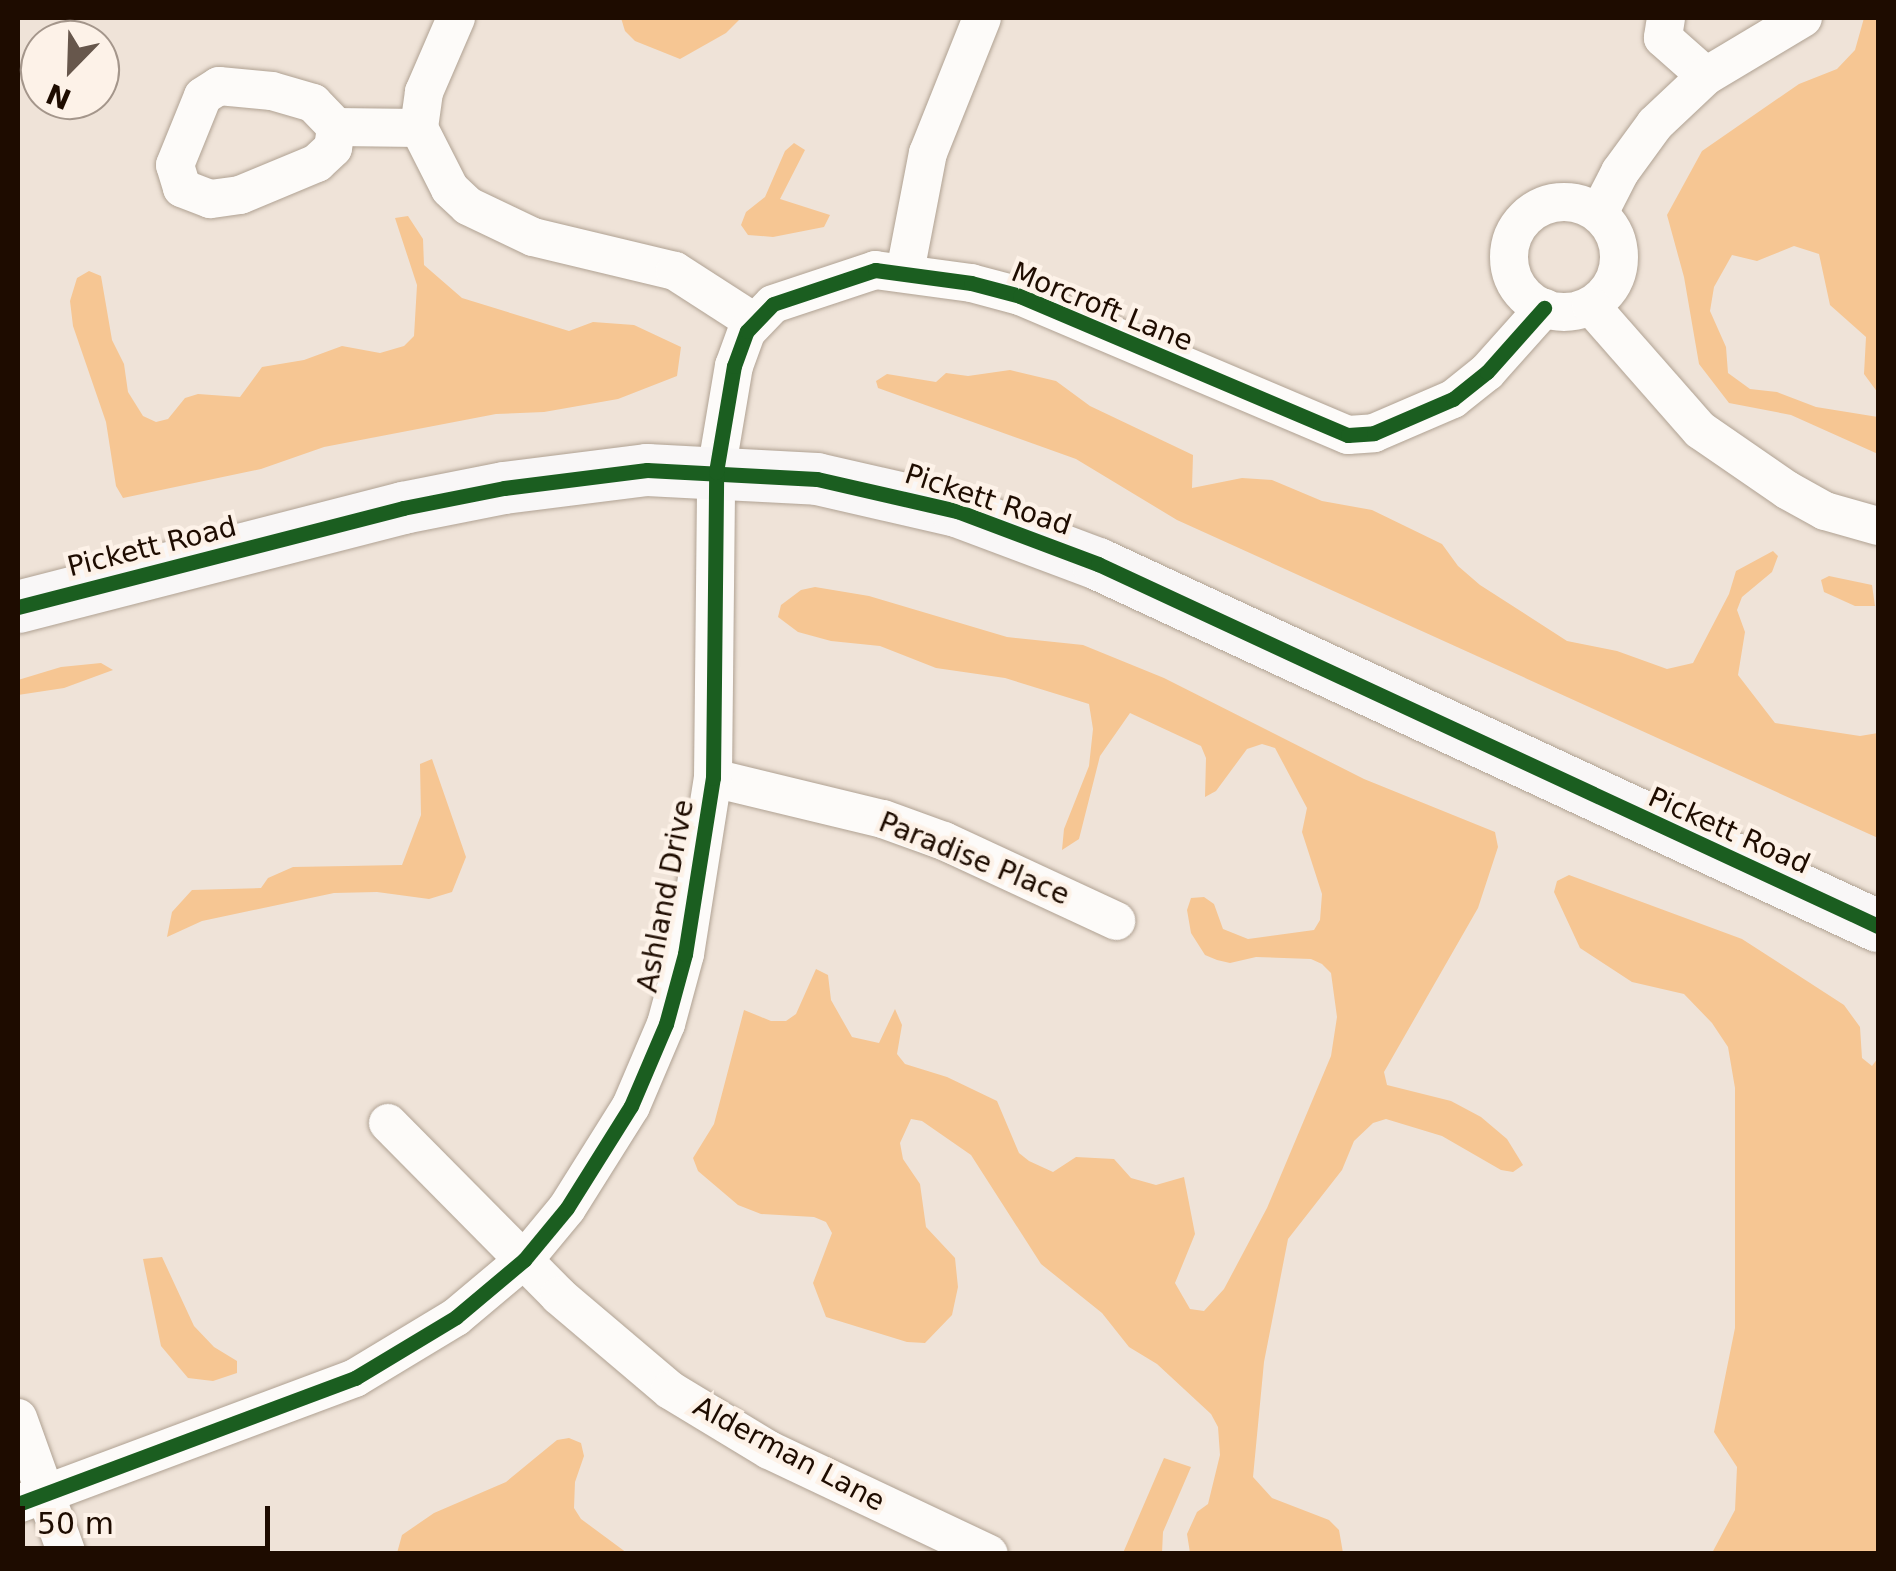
<!DOCTYPE html>
<style>
body{margin:0}
#map{position:relative;width:1896px;height:1571px;overflow:hidden;background:#efe3d8;font-family:"DejaVu Sans",sans-serif}
div>[style]{position:absolute}
.green>*{inset:0;background:#f6c693}
.roads{filter:drop-shadow(0 0 2px #b0a293) drop-shadow(0 0 2px #b0a293)}
.street>*{height:38px;margin:-19px;padding:0 19px;transform-origin:19px;border-radius:19px;background:#fdfbf9}
.street>.ring{margin:-19px;padding:0;box-sizing:content-box;background:none;border:38px solid #fdfbf9;border-radius:50%}
.secondary>*{height:52px;margin:-26px;padding:0 26px;transform-origin:26px;border-radius:26px;background:#f9f7f7}
.cycleway>*{height:15px;margin:-7.5px;padding:0 7.5px;transform-origin:7.5px;border-radius:7.5px;background:#1b5e20}
span{translate:-50% -50%;white-space:nowrap;text-align:center;line-height:1.15;-webkit-text-stroke:9px #fdf2e8;paint-order:stroke}
.street-label{font-size:28px;color:#1e0c00}
.frame{position:absolute;inset:0;border:20px solid #1e0c00;pointer-events:none}
.north{position:absolute;left:20px;top:20px;width:100px;height:100px;box-sizing:border-box;background:#fdf2e8;border:2px solid #a4968b;border-radius:50%;rotate:203deg;font-size:28px;font-weight:700;line-height:40px;text-align:center;color:#1e0c00}
.north::after{content:'';display:block;margin:auto;width:35px;height:45px;background:#67574c;clip-path:polygon(50% 0,100% 100%,50% 72%,0 100%)}
.scale{position:absolute;left:20px;top:1506px;width:250px;height:45px;box-sizing:border-box;border:5px solid #1e0c00;border-top:0;padding-left:12px;font-size:30px;line-height:35px;white-space:nowrap;color:#1e0c00;-webkit-text-stroke:8px #fdf2e8;paint-order:stroke}
</style>
<div id="map">
<div class="green">
<div style="clip-path:polygon(621px 18px,741px 18px,726px 33px,680px 59px,635px 41px,625px 31px)"></div>
<div style="clip-path:polygon(1864px 18px,1878px 18px,1878px 393px,1864px 374px,1866px 337px,1830px 305px,1819px 254px,1794px 246px,1757px 261px,1732px 255px,1714px 287px,1710px 311px,1726px 347px,1728px 373px,1750px 389px,1777px 392px,1816px 407px,1878px 417px,1878px 454px,1791px 415px,1729px 403px,1699px 364px,1684px 277px,1667px 215px,1702px 151px,1799px 84px,1837px 69px,1855px 50px)"></div>
<div style="clip-path:polygon(794px 143px,805px 150px,780px 199px,830px 215px,824px 227px,773px 237px,748px 235px,741px 225px,746px 212px,765px 197px,785px 151px)"></div>
<div style="clip-path:polygon(408px 216px,423px 239px,424px 265px,462px 298px,569px 331px,593px 322px,634px 325px,681px 347px,677px 376px,618px 399px,544px 412px,496px 414px,324px 447px,261px 469px,123px 498px,116px 486px,106px 422px,73px 326px,70px 301px,77px 278px,89px 271px,101px 276px,112px 340px,124px 364px,128px 392px,143px 416px,156px 422px,168px 419px,185px 398px,198px 394px,240px 397px,262px 367px,304px 360px,342px 346px,380px 353px,404px 346px,414px 336px,417px 285px,395px 218px)"></div>
<div style="clip-path:polygon(1010px 370px,1056px 381px,1090px 406px,1193px 455px,1192px 488px,1242px 478px,1272px 480px,1322px 501px,1372px 510px,1442px 544px,1458px 566px,1480px 585px,1567px 641px,1617px 651px,1667px 669px,1693px 663px,1729px 594px,1736px 571px,1773px 551px,1778px 556px,1772px 572px,1742px 597px,1737px 610px,1745px 632px,1738px 675px,1775px 723px,1860px 736px,1878px 733px,1878px 838px,1177px 520px,1076px 459px,878px 388px,876px 381px,887px 374px,936px 382px,946px 373px,968px 376px)"></div>
<div style="clip-path:polygon(1829px 576px,1872px 585px,1875px 606px,1855px 606px,1824px 592px,1821px 580px)"></div>
<div style="clip-path:polygon(815px 587px,869px 596px,1007px 637px,1083px 645px,1164px 678px,1364px 779px,1495px 832px,1498px 847px,1478px 908px,1384px 1072px,1387px 1085px,1451px 1101px,1481px 1117px,1507px 1139px,1523px 1165px,1513px 1172px,1501px 1170px,1442px 1136px,1386px 1119px,1373px 1123px,1354px 1141px,1342px 1170px,1288px 1239px,1264px 1362px,1253px 1477px,1272px 1498px,1329px 1520px,1339px 1530px,1343px 1553px,1190px 1553px,1187px 1534px,1197px 1512px,1208px 1504px,1220px 1455px,1218px 1427px,1211px 1414px,1157px 1364px,1129px 1347px,1102px 1313px,1041px 1264px,971px 1155px,922px 1121px,911px 1119px,900px 1143px,903px 1159px,920px 1184px,926px 1227px,955px 1258px,958px 1287px,952px 1315px,925px 1343px,907px 1342px,826px 1317px,813px 1283px,832px 1233px,826px 1222px,814px 1217px,761px 1214px,738px 1205px,698px 1171px,693px 1158px,714px 1124px,744px 1010px,771px 1021px,786px 1021px,796px 1014px,816px 969px,828px 975px,831px 1000px,852px 1037px,879px 1043px,895px 1009px,902px 1025px,897px 1054px,905px 1064px,947px 1077px,997px 1101px,1019px 1153px,1029px 1161px,1053px 1172px,1076px 1157px,1114px 1159px,1131px 1178px,1156px 1185px,1184px 1177px,1195px 1234px,1175px 1283px,1190px 1309px,1204px 1311px,1224px 1289px,1267px 1208px,1331px 1056px,1337px 1017px,1331px 973px,1322px 964px,1311px 959px,1256px 957px,1230px 963px,1217px 960px,1205px 955px,1191px 933px,1187px 910px,1191px 898px,1204px 897px,1214px 904px,1223px 929px,1248px 939px,1314px 930px,1320px 920px,1322px 894px,1302px 832px,1307px 808px,1275px 748px,1262px 744px,1247px 749px,1216px 791px,1205px 797px,1206px 758px,1201px 746px,1130px 713px,1100px 756px,1079px 839px,1062px 850px,1064px 829px,1089px 766px,1093px 729px,1089px 704px,1005px 678px,936px 668px,880px 646px,831px 641px,798px 632px,778px 617px,781px 605px,801px 590px)"></div>
<div style="clip-path:polygon(101px 663px,113px 670px,64px 688px,18px 695px,18px 680px,61px 667px)"></div>
<div style="clip-path:polygon(432px 759px,466px 857px,452px 892px,429px 899px,377px 892px,334px 893px,202px 921px,167px 937px,172px 912px,192px 890px,261px 888px,268px 878px,293px 867px,402px 865px,421px 815px,420px 764px)"></div>
<div style="clip-path:polygon(1569px 875px,1742px 939px,1844px 1005px,1860px 1027px,1862px 1058px,1872px 1066px,1878px 1058px,1878px 1553px,1712px 1553px,1735px 1510px,1737px 1467px,1714px 1432px,1735px 1328px,1735px 1088px,1728px 1047px,1712px 1023px,1684px 994px,1632px 982px,1580px 948px,1554px 892px,1557px 881px)"></div>
<div style="clip-path:polygon(162px 1257px,194px 1326px,214px 1347px,237px 1361px,237px 1373px,213px 1381px,188px 1378px,161px 1346px,143px 1259px)"></div>
<div style="clip-path:polygon(569px 1438px,581px 1443px,584px 1456px,575px 1482px,574px 1508px,581px 1519px,627px 1553px,397px 1553px,402px 1535px,434px 1513px,506px 1482px,557px 1440px)"></div>
<div style="clip-path:polygon(1164px 1458px,1191px 1467px,1163px 1532px,1162px 1553px,1123px 1553px)"></div>
</div>
<div class="roads">
<div class="street">
<div style="left:456px;top:18px;width:81px;rotate:113.4deg"></div>
<div style="left:424px;top:92px;width:36px;rotate:98deg"></div>
<div style="left:419px;top:128px;width:68px;rotate:63.1deg"></div>
<div style="left:450px;top:189px;width:25px;rotate:43deg"></div>
<div style="left:468px;top:206px;width:72px;rotate:25.5deg"></div>
<div style="left:533px;top:237px;width:146px;rotate:13.5deg"></div>
<div style="left:675px;top:271px;width:94px;rotate:32.8deg"></div>
<div style="left:1666px;top:18px;width:20px;rotate:99deg"></div>
<div style="left:1663px;top:38px;width:57px;rotate:41.5deg"></div>
<div style="left:336px;top:127px;width:21px;rotate:98deg"></div>
<div style="left:333px;top:148px;width:22px;rotate:137deg"></div>
<div style="left:317px;top:163px;width:83px;rotate:157.4deg"></div>
<div style="left:240px;top:195px;width:30px;rotate:172deg"></div>
<div style="left:210px;top:199px;width:30px;rotate:-159deg"></div>
<div style="left:182px;top:188px;width:24px;rotate:-107deg"></div>
<div style="left:175px;top:165px;width:74px;rotate:-67.9deg"></div>
<div style="left:203px;top:96px;width:19px;rotate:-32deg"></div>
<div style="left:219px;top:86px;width:53px;rotate:5.4deg"></div>
<div style="left:272px;top:91px;width:43px;rotate:16.3deg"></div>
<div style="left:313px;top:103px;width:33px;rotate:46deg"></div>
<div style="left:336px;top:127px;width:83px;rotate:0.7deg"></div>
<div class="ring" style="left:1509px;top:202px;width:72px;height:72px"></div>
<div style="left:1599px;top:213px;width:46px;rotate:-62.9deg"></div>
<div style="left:1620px;top:172px;width:59px;rotate:-53.9deg"></div>
<div style="left:1655px;top:124px;width:70px;rotate:-43.3deg"></div>
<div style="left:1706px;top:76px;width:113px;rotate:-30.9deg"></div>
<div style="left:905px;top:272px;width:121px;rotate:-79.1deg"></div>
<div style="left:928px;top:153px;width:145px;rotate:-68.2deg"></div>
<div style="left:1591px;top:306px;width:165px;rotate:48.7deg"></div>
<div style="left:1700px;top:430px;width:106px;rotate:34.6deg"></div>
<div style="left:1787px;top:490px;width:43px;rotate:28.9deg"></div>
<div style="left:1825px;top:511px;width:55px;rotate:15.8deg"></div>
<div style="left:713px;top:778px;width:175px;rotate:13.6deg"></div>
<div style="left:883px;top:819px;width:65px;rotate:19.8deg"></div>
<div style="left:944px;top:841px;width:190px;rotate:24.9deg"></div>
<div style="left:388px;top:1123px;width:243px;rotate:45.3deg"></div>
<div style="left:559px;top:1296px;width:145px;rotate:40.3deg"></div>
<div style="left:670px;top:1390px;width:116px;rotate:31.2deg"></div>
<div style="left:769px;top:1450px;width:243px;rotate:25.3deg"></div>
<div style="left:18px;top:1418px;width:145px;rotate:70.2deg"></div>
<div style="left:18px;top:1504px;width:360px;rotate:-20.5deg"></div>
<div style="left:355px;top:1378px;width:118px;rotate:-31.1deg"></div>
<div style="left:456px;top:1317px;width:89px;rotate:-40deg"></div>
<div style="left:524px;top:1260px;width:67px;rotate:-50.4deg"></div>
<div style="left:567px;top:1208px;width:120px;rotate:-57.9deg"></div>
<div style="left:631px;top:1106px;width:89px;rotate:-66.9deg"></div>
<div style="left:666px;top:1024px;width:73px;rotate:-74.8deg"></div>
<div style="left:685px;top:954px;width:178px;rotate:-81deg"></div>
<div style="left:713px;top:778px;width:306px;rotate:-89.4deg"></div>
<div style="left:716px;top:472px;width:108px;rotate:-80.4deg"></div>
<div style="left:734px;top:366px;width:37px;rotate:-70deg"></div>
<div style="left:747px;top:331px;width:37px;rotate:-46deg"></div>
<div style="left:773px;top:304px;width:108px;rotate:-18.4deg"></div>
<div style="left:875px;top:270px;width:97px;rotate:7.7deg"></div>
<div style="left:971px;top:283px;width:51px;rotate:14.9deg"></div>
<div style="left:1020px;top:296px;width:356px;rotate:23deg"></div>
<div style="left:1348px;top:435px;width:26px;rotate:-4deg"></div>
<div style="left:1374px;top:433px;width:86px;rotate:-23.3deg"></div>
<div style="left:1453px;top:399px;width:43px;rotate:-38.5deg"></div>
<div style="left:1487px;top:372px;width:86px;rotate:-48.3deg"></div>
</div>
<div class="secondary">
<div style="left:18px;top:607px;width:398px;rotate:-14.4deg"></div>
<div style="left:403px;top:508px;width:103px;rotate:-11.2deg"></div>
<div style="left:504px;top:488px;width:144px;rotate:-7.2deg"></div>
<div style="left:647px;top:470px;width:170px;rotate:3deg"></div>
<div style="left:817px;top:479px;width:144px;rotate:12.9deg"></div>
<div style="left:957px;top:511px;width:151px;rotate:20.6deg"></div>
<div style="left:1098px;top:564px;width:860px;rotate:24.9deg"></div>
</div>
</div>
<div class="cycleway">
<div style="left:18px;top:607px;width:398px;rotate:-14.4deg"></div>
<div style="left:403px;top:508px;width:103px;rotate:-11.2deg"></div>
<div style="left:504px;top:488px;width:144px;rotate:-7.2deg"></div>
<div style="left:647px;top:470px;width:170px;rotate:3deg"></div>
<div style="left:817px;top:479px;width:144px;rotate:12.9deg"></div>
<div style="left:957px;top:511px;width:151px;rotate:20.6deg"></div>
<div style="left:1098px;top:564px;width:860px;rotate:24.9deg"></div>
<div style="left:18px;top:1504px;width:360px;rotate:-20.5deg"></div>
<div style="left:355px;top:1378px;width:118px;rotate:-31.1deg"></div>
<div style="left:456px;top:1317px;width:89px;rotate:-40deg"></div>
<div style="left:524px;top:1260px;width:67px;rotate:-50.4deg"></div>
<div style="left:567px;top:1208px;width:120px;rotate:-57.9deg"></div>
<div style="left:631px;top:1106px;width:89px;rotate:-66.9deg"></div>
<div style="left:666px;top:1024px;width:73px;rotate:-74.8deg"></div>
<div style="left:685px;top:954px;width:178px;rotate:-81deg"></div>
<div style="left:713px;top:778px;width:306px;rotate:-89.4deg"></div>
<div style="left:716px;top:472px;width:108px;rotate:-80.4deg"></div>
<div style="left:734px;top:366px;width:37px;rotate:-70deg"></div>
<div style="left:747px;top:331px;width:37px;rotate:-46deg"></div>
<div style="left:773px;top:304px;width:108px;rotate:-18.4deg"></div>
<div style="left:875px;top:270px;width:97px;rotate:7.7deg"></div>
<div style="left:971px;top:283px;width:51px;rotate:14.9deg"></div>
<div style="left:1020px;top:296px;width:356px;rotate:23deg"></div>
<div style="left:1348px;top:435px;width:26px;rotate:-4deg"></div>
<div style="left:1374px;top:433px;width:86px;rotate:-23.3deg"></div>
<div style="left:1453px;top:399px;width:43px;rotate:-38.5deg"></div>
<div style="left:1487px;top:372px;width:86px;rotate:-48.3deg"></div>
</div>
<div class="street-label">
<span style="left:1102px;top:307px;rotate:22deg">Morcroft Lane</span>
<span style="left:988px;top:500px;rotate:18deg">Pickett Road</span>
<span style="left:152px;top:547px;rotate:-14deg">Pickett Road</span>
<span style="left:1729px;top:831px;rotate:24deg">Pickett Road</span>
<span style="left:974px;top:859px;rotate:22deg">Paradise Place</span>
<span style="left:666px;top:896px;rotate:-79deg">Ashland Drive</span>
<span style="left:789px;top:1454px;rotate:28deg">Alderman Lane</span>
</div>
<div class="frame"></div>
<div class="north">N</div>
<div class="scale">50 m</div>
</div>
